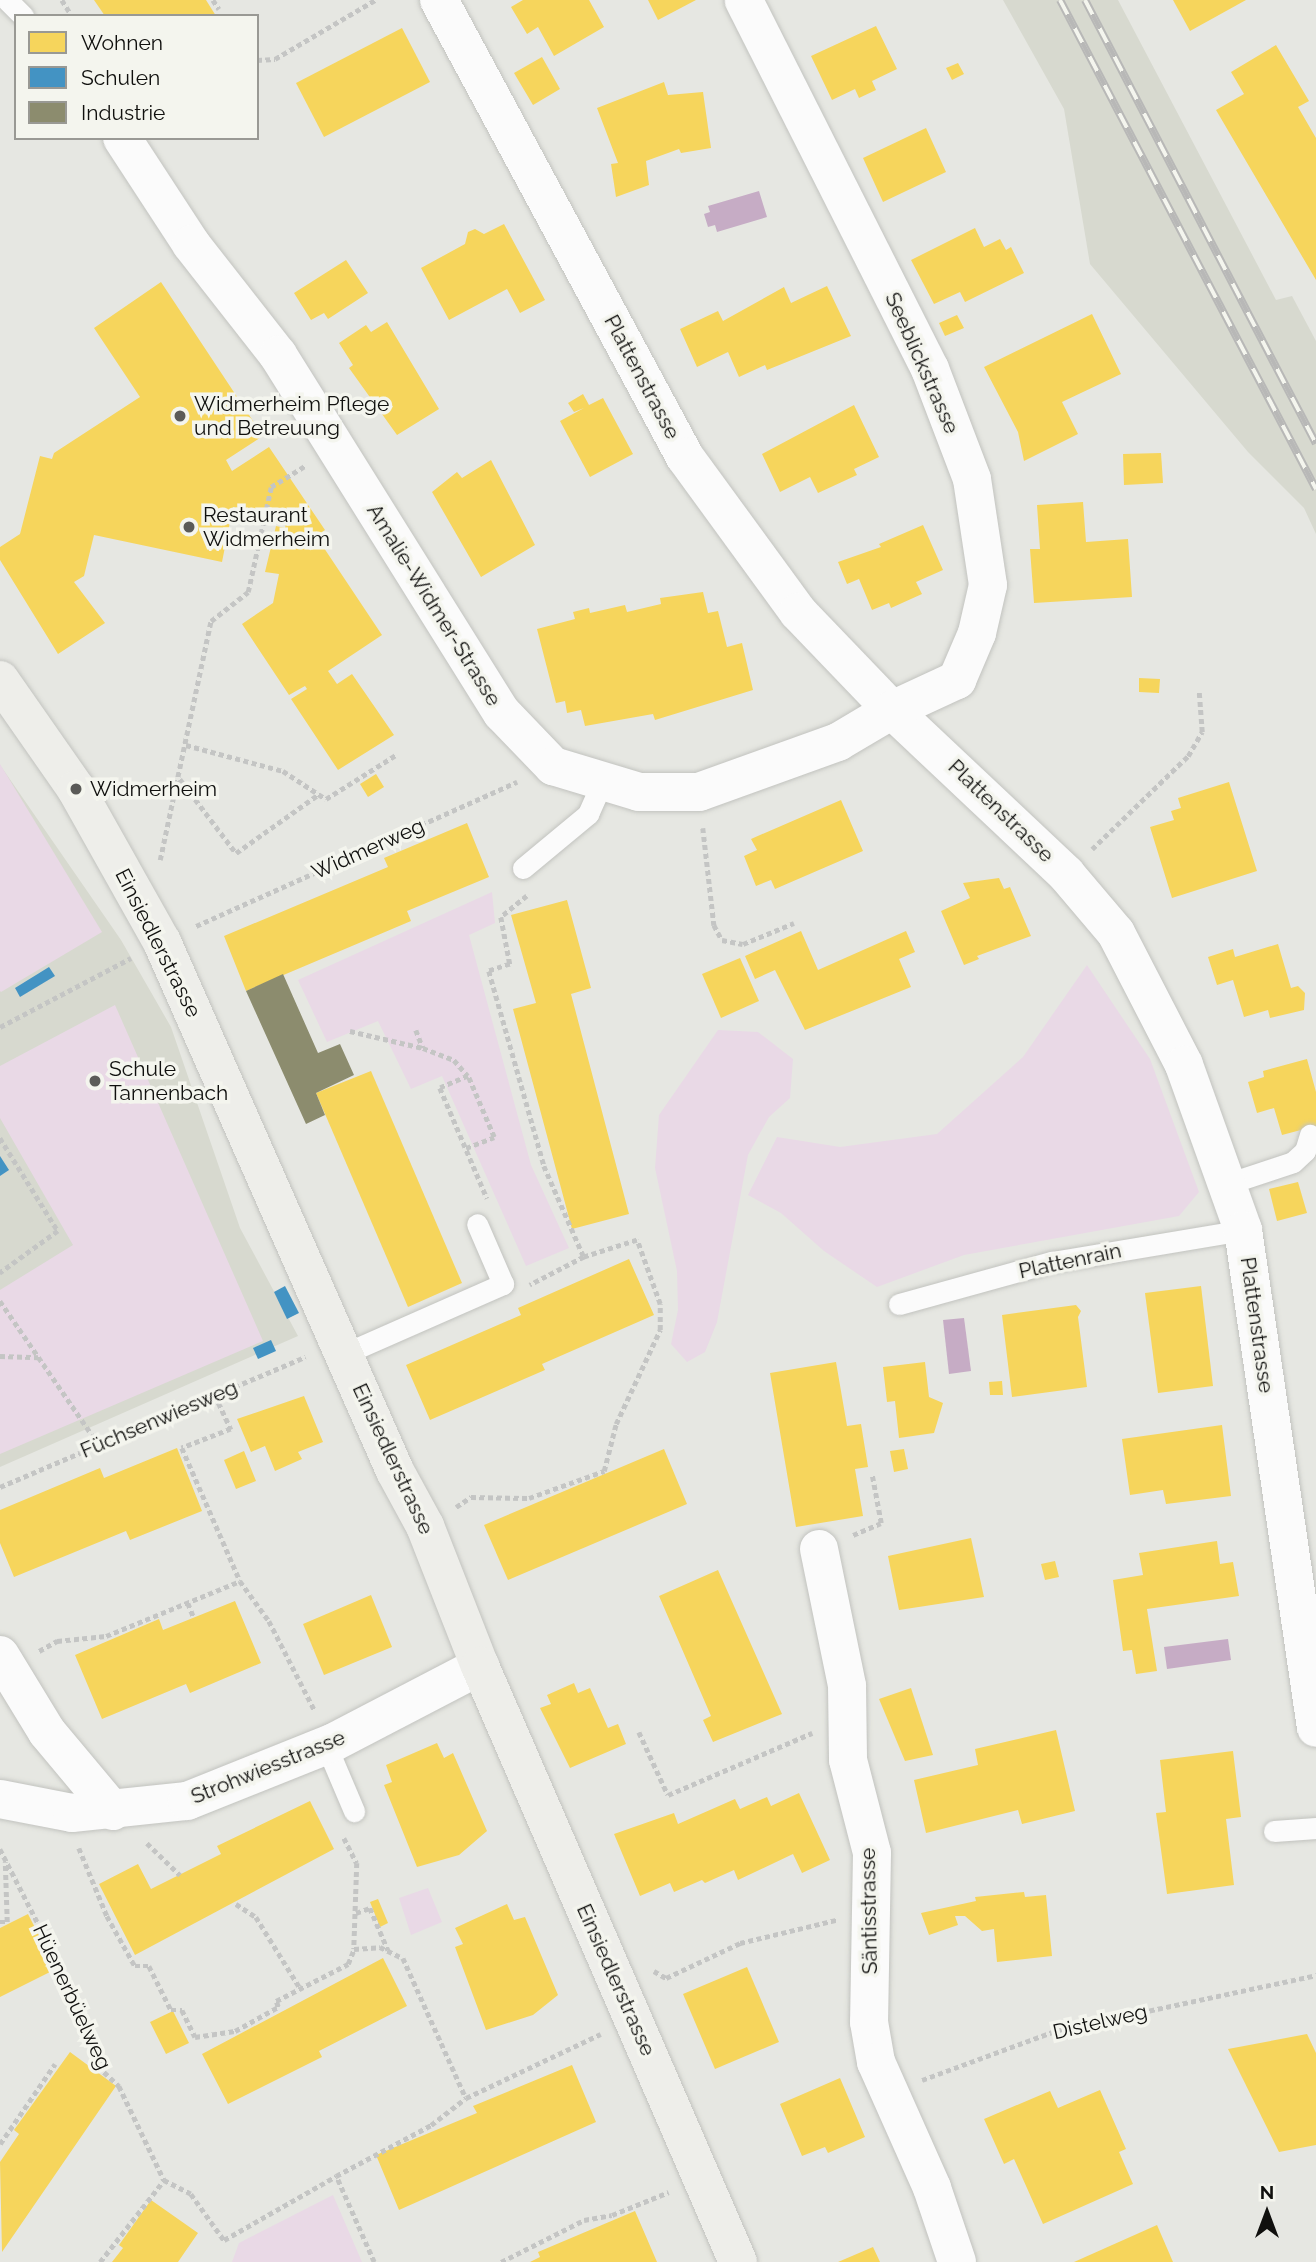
<!DOCTYPE html>
<meta charset="utf-8">
<style>
body{margin:0}
#map{position:relative;width:1316px;height:2262px;overflow:hidden;background:#e6e7e2;font-family:Raleway,sans-serif}
div>[style]{position:absolute}
.built>*{inset:0;background:#d7d9cf}
.green>*{inset:0;background:#e9d9e6}
.water>*{inset:0;background:#c6acc5}
.homes>*{inset:0;background:#f6d55c}
.schools>*{inset:0;background:#4393c3}
.industry>*{inset:0;background:#8c8c6e}
.path>*{height:4.5px;margin-top:-2.25px;transform-origin:0;background:repeating-linear-gradient(90deg,#c4c5c4 0 5px,transparent 0 8.5px)}
.roads{filter:drop-shadow(0 0 2px #c2c3bf) drop-shadow(0 0 2px #c2c3bf)}
.service>*{height:21px;margin:-10.5px;padding:0 10.5px;transform-origin:10.5px;border-radius:10.5px;background:#fbfbfb}
.minor>*{height:38px;margin:-19px;padding:0 19px;transform-origin:19px;border-radius:19px;background:#fbfbfb}
.secondary>*{height:38px;margin:-19px;padding:0 19px;transform-origin:19px;border-radius:19px;background:#eeeeea}
.rail>*{height:8px;margin-top:-4px;transform-origin:0;background:repeating-linear-gradient(90deg,#f4f5ee 0 16px,#b8b8b7 0 32px);box-sizing:border-box;border-block:2px solid #b8b8b7}
.dots>*{width:19px;height:19px;translate:-50% -50%;box-sizing:border-box;border:4px solid #f4f5ee;border-radius:50%}
span{translate:-50% -50%;white-space:nowrap;text-align:center;line-height:1.15;-webkit-text-stroke:7px #f4f5ee;paint-order:stroke}
.street-label{font-size:21px;color:#10100e}
.poi-label{font-size:21px;color:#10100e}
.left{translate:0 -50%;text-align:left}
.legend{position:absolute;left:14px;top:14px;width:245px;height:126px;box-sizing:border-box;background:#f4f5ee;border:2px solid #999994;margin:0;padding:9px 12px;list-style:none;font-size:21px;color:#10100e}
.legend li{display:flex;align-items:center;gap:14px;height:35px}
.legend b{width:35px;border:2px solid #999994}
.north{position:absolute;left:1232px;top:2178px;width:70px;height:70px;-webkit-text-stroke:5px #f4f5ee;paint-order:stroke;rotate:0deg;font-size:19px;font-weight:700;line-height:28px;text-align:center;color:#10100e}
.north::after{content:'';display:block;margin:auto;width:24px;height:32px;background:#10100e;clip-path:polygon(50% 0,100% 100%,50% 72%,0 100%)}
</style>
<div id="map">
<div class="built">
<div style="clip-path:polygon(1003px 0,1118px 0,1276px 300px,1292px 296px,1316px 341px,1316px 534px,1304px 508px,1248px 452px,1090px 264px,1064px 109px)"></div>
<div style="clip-path:polygon(0 765px,121px 940px,171px 1027px,240px 1228px,298px 1336px,0 1467px)"></div>
</div>
<div class="green">
<div style="clip-path:polygon(0 764px,102px 932px,1px 992px,0 991px)"></div>
<div style="clip-path:polygon(492px 892px,495px 923px,469px 935px,531px 1165px,569px 1248px,526px 1266px,442px 1076px,411px 1089px,378px 1021px,327px 1042px,298px 980px)"></div>
<div style="clip-path:polygon(1087px 965px,1150px 1059px,1199px 1192px,1179px 1216px,964px 1255px,877px 1287px,824px 1251px,781px 1213px,748px 1195px,777px 1137px,840px 1147px,937px 1134px,1023px 1057px)"></div>
<div style="clip-path:polygon(115px 1005px,263px 1341px,0 1454px,0 1290px,73px 1245px,0 1118px,0 1066px)"></div>
<div style="clip-path:polygon(718px 1030px,758px 1032px,793px 1059px,790px 1098px,769px 1117px,748px 1155px,717px 1322px,705px 1352px,687px 1362px,671px 1344px,678px 1310px,677px 1271px,655px 1168px,659px 1115px)"></div>
<div style="clip-path:polygon(428px 1888px,442px 1922px,411px 1935px,399px 1898px)"></div>
<div style="clip-path:polygon(333px 2195px,362px 2262px,232px 2262px,239px 2243px)"></div>
</div>
<div class="water">
<div style="clip-path:polygon(759px 191px,767px 217px,717px 232px,715px 225px,708px 227px,704px 214px,710px 212px,708px 206px)"></div>
<div style="clip-path:polygon(964px 1318px,971px 1371px,949px 1374px,943px 1320px)"></div>
<div style="clip-path:polygon(1228px 1639px,1231px 1660px,1167px 1669px,1164px 1647px)"></div>
</div>
<div class="homes">
<div style="clip-path:polygon(94px 0,206px 0,216px 16px,105px 16px)"></div>
<div style="clip-path:polygon(523px 0,589px 0,604px 27px,554px 56px,538px 27px,527px 34px,511px 7px)"></div>
<div style="clip-path:polygon(648px 0,696px 0,658px 20px)"></div>
<div style="clip-path:polygon(1173px 0,1246px 0,1190px 31px)"></div>
<div style="clip-path:polygon(876px 26px,897px 69px,872px 81px,876px 90px,859px 98px,855px 89px,832px 100px,811px 56px)"></div>
<div style="clip-path:polygon(402px 28px,430px 82px,324px 137px,296px 83px)"></div>
<div style="clip-path:polygon(1276px 45px,1309px 101px,1298px 107px,1316px 138px,1316px 280px,1216px 110px,1244px 94px,1231px 72px)"></div>
<div style="clip-path:polygon(542px 57px,560px 89px,533px 105px,514px 73px)"></div>
<div style="clip-path:polygon(958px 63px,964px 74px,952px 80px,946px 68px)"></div>
<div style="clip-path:polygon(664px 82px,668px 95px,703px 92px,711px 148px,681px 153px,679px 149px,646px 161px,649px 185px,616px 197px,611px 164px,618px 163px,597px 108px)"></div>
<div style="clip-path:polygon(926px 128px,946px 172px,883px 202px,863px 158px)"></div>
<div style="clip-path:polygon(504px 224px,545px 300px,520px 313px,507px 289px,449px 320px,421px 268px,465px 244px,468px 232px,475px 229px,484px 234px)"></div>
<div style="clip-path:polygon(975px 228px,984px 247px,1000px 239px,1006px 250px,1011px 247px,1024px 273px,965px 302px,960px 292px,934px 304px,911px 260px)"></div>
<div style="clip-path:polygon(346px 260px,368px 293px,328px 319px,324px 313px,311px 320px,294px 293px)"></div>
<div style="clip-path:polygon(161px 282px,263px 436px,226px 460px,232px 471px,269px 447px,325px 530px,316px 536px,382px 635px,328px 671px,337px 684px,352px 674px,394px 735px,338px 770px,291px 699px,307px 689px,305px 686px,289px 695px,242px 624px,273px 603px,279px 574px,265px 572px,276px 526px,285px 528px,287px 519px,233px 507px,222px 562px,94px 535px,84px 576px,74px 582px,105px 623px,58px 654px,0 560px,0 547px,20px 534px,40px 456px,52px 459px,54px 453px,140px 397px,94px 328px)"></div>
<div style="clip-path:polygon(827px 286px,851px 336px,767px 370px,765px 365px,739px 377px,728px 352px,697px 367px,680px 329px,718px 311px,723px 321px,784px 287px,791px 303px)"></div>
<div style="clip-path:polygon(1092px 314px,1121px 374px,1062px 402px,1078px 434px,1024px 461px,1018px 432px,984px 367px)"></div>
<div style="clip-path:polygon(957px 315px,964px 328px,945px 336px,939px 323px)"></div>
<div style="clip-path:polygon(387px 322px,439px 409px,397px 435px,349px 368px,353px 365px,339px 343px,366px 325px,371px 332px)"></div>
<div style="clip-path:polygon(583px 394px,589px 405px,603px 398px,633px 454px,590px 477px,560px 421px,584px 408px,574px 412px,568px 403px)"></div>
<div style="clip-path:polygon(854px 405px,879px 457px,854px 469px,857px 475px,818px 493px,810px 477px,780px 492px,762px 454px)"></div>
<div style="clip-path:polygon(1161px 453px,1163px 483px,1124px 485px,1123px 454px)"></div>
<div style="clip-path:polygon(491px 460px,535px 545px,481px 577px,432px 492px,457px 472px,462px 478px)"></div>
<div style="clip-path:polygon(1083px 502px,1086px 542px,1128px 539px,1132px 597px,1034px 603px,1030px 549px,1040px 549px,1037px 505px)"></div>
<div style="clip-path:polygon(923px 525px,943px 570px,916px 582px,922px 594px,891px 608px,889px 603px,872px 610px,859px 579px,847px 584px,838px 562px,881px 547px,879px 544px)"></div>
<div style="clip-path:polygon(703px 592px,708px 613px,718px 611px,727px 647px,742px 643px,753px 690px,655px 720px,653px 714px,585px 726px,581px 710px,567px 713px,565px 701px,556px 703px,537px 629px,575px 619px,573px 612px,589px 608px,590px 613px,625px 605px,627px 612px,661px 604px,660px 598px)"></div>
<div style="clip-path:polygon(1139px 678px,1160px 679px,1159px 693px,1139px 692px)"></div>
<div style="clip-path:polygon(376px 774px,384px 787px,368px 797px,360px 784px)"></div>
<div style="clip-path:polygon(1229px 782px,1257px 871px,1172px 898px,1150px 827px,1174px 820px,1171px 811px,1181px 808px,1178px 798px)"></div>
<div style="clip-path:polygon(841px 800px,863px 851px,775px 889px,771px 880px,756px 886px,744px 856px,757px 850px,751px 839px)"></div>
<div style="clip-path:polygon(467px 823px,489px 877px,407px 911px,411px 921px,246px 991px,224px 936px,388px 867px,384px 858px)"></div>
<div style="clip-path:polygon(999px 878px,1004px 889px,1010px 887px,1031px 936px,977px 956px,979px 959px,964px 965px,941px 911px,970px 898px,963px 883px)"></div>
<div style="clip-path:polygon(567px 900px,591px 988px,571px 994px,629px 1214px,572px 1229px,513px 1009px,536px 1003px,511px 915px)"></div>
<div style="clip-path:polygon(801px 931px,818px 970px,906px 931px,915px 952px,899px 959px,911px 987px,805px 1030px,775px 970px,755px 979px,745px 956px)"></div>
<div style="clip-path:polygon(1278px 944px,1291px 988px,1298px 986px,1305px 993px,1304px 1010px,1270px 1018px,1268px 1010px,1244px 1017px,1233px 980px,1217px 985px,1208px 957px,1233px 949px,1235px 957px)"></div>
<div style="clip-path:polygon(740px 958px,759px 1001px,721px 1018px,702px 974px)"></div>
<div style="clip-path:polygon(1307px 1059px,1316px 1092px,1316px 1126px,1282px 1135px,1274px 1108px,1257px 1113px,1248px 1082px,1264px 1077px,1263px 1071px)"></div>
<div style="clip-path:polygon(371px 1071px,462px 1283px,408px 1307px,316px 1093px)"></div>
<div style="clip-path:polygon(1298px 1182px,1307px 1213px,1277px 1221px,1269px 1189px)"></div>
<div style="clip-path:polygon(629px 1259px,654px 1315px,542px 1364px,545px 1370px,430px 1420px,406px 1365px,521px 1315px,518px 1308px)"></div>
<div style="clip-path:polygon(1201px 1286px,1213px 1386px,1158px 1393px,1145px 1293px)"></div>
<div style="clip-path:polygon(1076px 1305px,1081px 1311px,1078px 1317px,1087px 1387px,1012px 1397px,1002px 1315px)"></div>
<div style="clip-path:polygon(836px 1362px,847px 1426px,861px 1424px,868px 1467px,855px 1469px,863px 1516px,796px 1527px,770px 1373px)"></div>
<div style="clip-path:polygon(925px 1362px,929px 1397px,943px 1403px,934px 1433px,899px 1438px,895px 1401px,887px 1402px,883px 1367px)"></div>
<div style="clip-path:polygon(1002px 1381px,1003px 1395px,990px 1395px,989px 1382px)"></div>
<div style="clip-path:polygon(304px 1396px,323px 1442px,298px 1452px,302px 1459px,275px 1471px,265px 1446px,251px 1452px,237px 1419px)"></div>
<div style="clip-path:polygon(1222px 1425px,1231px 1496px,1166px 1504px,1163px 1490px,1130px 1495px,1122px 1439px)"></div>
<div style="clip-path:polygon(177px 1448px,202px 1511px,130px 1540px,126px 1531px,14px 1577px,0 1543px,0 1510px,100px 1468px,104px 1478px)"></div>
<div style="clip-path:polygon(664px 1449px,687px 1504px,508px 1580px,484px 1525px)"></div>
<div style="clip-path:polygon(904px 1449px,908px 1469px,894px 1472px,890px 1451px)"></div>
<div style="clip-path:polygon(244px 1451px,256px 1481px,236px 1489px,224px 1460px)"></div>
<div style="clip-path:polygon(971px 1538px,984px 1597px,899px 1610px,888px 1556px)"></div>
<div style="clip-path:polygon(1217px 1541px,1220px 1564px,1233px 1562px,1239px 1596px,1147px 1609px,1157px 1671px,1136px 1674px,1132px 1650px,1123px 1651px,1113px 1580px,1143px 1575px,1139px 1553px)"></div>
<div style="clip-path:polygon(1055px 1561px,1059px 1577px,1045px 1580px,1041px 1564px)"></div>
<div style="clip-path:polygon(718px 1570px,782px 1714px,713px 1742px,703px 1720px,711px 1716px,659px 1596px)"></div>
<div style="clip-path:polygon(371px 1595px,392px 1647px,324px 1675px,303px 1624px)"></div>
<div style="clip-path:polygon(235px 1601px,261px 1663px,190px 1693px,186px 1684px,102px 1719px,75px 1655px,159px 1619px,163px 1630px)"></div>
<div style="clip-path:polygon(574px 1683px,578px 1693px,590px 1688px,608px 1728px,618px 1724px,626px 1744px,570px 1768px,540px 1708px,551px 1704px,547px 1695px)"></div>
<div style="clip-path:polygon(911px 1688px,933px 1755px,905px 1761px,879px 1699px)"></div>
<div style="clip-path:polygon(1056px 1730px,1075px 1811px,1022px 1824px,1018px 1810px,926px 1833px,914px 1780px,978px 1765px,975px 1749px)"></div>
<div style="clip-path:polygon(437px 1743px,444px 1758px,453px 1753px,487px 1831px,459px 1855px,417px 1867px,384px 1785px,392px 1782px,386px 1765px)"></div>
<div style="clip-path:polygon(1233px 1751px,1241px 1817px,1226px 1819px,1234px 1885px,1167px 1894px,1156px 1813px,1166px 1812px,1160px 1760px)"></div>
<div style="clip-path:polygon(799px 1793px,830px 1860px,802px 1873px,793px 1854px,738px 1880px,734px 1870px,705px 1883px,702px 1880px,674px 1892px,670px 1883px,640px 1896px,614px 1834px,674px 1813px,678px 1824px,735px 1799px,740px 1809px,767px 1797px,771px 1806px)"></div>
<div style="clip-path:polygon(310px 1801px,334px 1849px,135px 1955px,99px 1884px,138px 1864px,151px 1889px,221px 1854px,217px 1846px)"></div>
<div style="clip-path:polygon(1024px 1892px,1025px 1897px,1046px 1895px,1052px 1956px,997px 1962px,994px 1929px,982px 1931px,965px 1916px,955px 1916px,958px 1925px,929px 1935px,921px 1913px,976px 1901px,975px 1897px)"></div>
<div style="clip-path:polygon(378px 1899px,388px 1923px,380px 1927px,370px 1902px)"></div>
<div style="clip-path:polygon(507px 1904px,514px 1920px,525px 1917px,558px 1995px,533px 2015px,486px 2030px,455px 1947px,463px 1944px,455px 1928px)"></div>
<div style="clip-path:polygon(28px 1914px,56px 1969px,0 1997px,0 1928px)"></div>
<div style="clip-path:polygon(383px 1958px,407px 2006px,319px 2051px,322px 2057px,228px 2104px,202px 2054px)"></div>
<div style="clip-path:polygon(747px 1967px,779px 2042px,715px 2069px,683px 1994px)"></div>
<div style="clip-path:polygon(173px 2011px,189px 2043px,166px 2054px,150px 2022px)"></div>
<div style="clip-path:polygon(1307px 2034px,1316px 2053px,1316px 2145px,1279px 2152px,1228px 2049px)"></div>
<div style="clip-path:polygon(70px 2052px,116px 2086px,2px 2252px,0 2162px,19px 2134px,14px 2130px)"></div>
<div style="clip-path:polygon(572px 2065px,596px 2122px,399px 2210px,376px 2155px,477px 2113px,473px 2106px)"></div>
<div style="clip-path:polygon(840px 2078px,865px 2137px,828px 2153px,825px 2147px,802px 2156px,780px 2104px)"></div>
<div style="clip-path:polygon(1100px 2090px,1126px 2149px,1119px 2152px,1133px 2184px,1043px 2224px,1014px 2159px,1004px 2164px,984px 2119px,1050px 2091px,1058px 2108px)"></div>
<div style="clip-path:polygon(151px 2200px,198px 2233px,178px 2262px,112px 2262px,123px 2248px,119px 2245px)"></div>
<div style="clip-path:polygon(635px 2211px,657px 2262px,530px 2262px,540px 2257px,538px 2252px)"></div>
<div style="clip-path:polygon(1157px 2225px,1173px 2262px,1074px 2262px)"></div>
<div style="clip-path:polygon(873px 2247px,880px 2262px,838px 2262px)"></div>
</div>
<div class="schools">
<div style="clip-path:polygon(49px 967px,55px 976px,20px 997px,15px 988px)"></div>
<div style="clip-path:polygon(0 1156px,9px 1170px,0 1176px)"></div>
<div style="clip-path:polygon(285px 1286px,299px 1313px,287px 1319px,274px 1292px)"></div>
<div style="clip-path:polygon(271px 1340px,276px 1351px,258px 1359px,253px 1348px)"></div>
</div>
<div class="industry">
<div style="clip-path:polygon(283px 974px,318px 1053px,340px 1044px,354px 1075px,316px 1093px,325px 1115px,306px 1124px,246px 991px)"></div>
</div>
<div class="path">
<div style="left:62px;top:0;width:19px;rotate:58deg"></div>
<div style="left:213px;top:0;width:11px;rotate:56deg"></div>
<div style="left:257px;top:60px;width:18px;rotate:-3deg"></div>
<div style="left:275px;top:59px;width:116px;rotate:-30.5deg"></div>
<div style="left:186px;top:745px;width:100px;rotate:15deg"></div>
<div style="left:283px;top:771px;width:51px;rotate:33.1deg"></div>
<div style="left:326px;top:799px;width:83px;rotate:-32.2deg"></div>
<div style="left:180px;top:779px;width:93px;rotate:52.9deg"></div>
<div style="left:236px;top:853px;width:102px;rotate:-35.4deg"></div>
<div style="left:703px;top:828px;width:98px;rotate:83.5deg"></div>
<div style="left:714px;top:925px;width:17px;rotate:62deg"></div>
<div style="left:722px;top:940px;width:21px;rotate:11deg"></div>
<div style="left:743px;top:944px;width:55px;rotate:-22.4deg"></div>
<div style="left:1092px;top:849px;width:134px;rotate:-44.1deg"></div>
<div style="left:1188px;top:756px;width:28px;rotate:-60deg"></div>
<div style="left:1202px;top:732px;width:40px;rotate:-94.3deg"></div>
<div style="left:160px;top:860px;width:244px;rotate:-78deg"></div>
<div style="left:211px;top:621px;width:47px;rotate:-38.1deg"></div>
<div style="left:248px;top:592px;width:107px;rotate:-77.6deg"></div>
<div style="left:271px;top:487px;width:40px;rotate:-32deg"></div>
<div style="left:527px;top:896px;width:33px;rotate:141deg"></div>
<div style="left:501px;top:917px;width:48px;rotate:79.2deg"></div>
<div style="left:510px;top:964px;width:22px;rotate:162deg"></div>
<div style="left:489px;top:971px;width:203px;rotate:74.2deg"></div>
<div style="left:544px;top:1166px;width:99px;rotate:66.3deg"></div>
<div style="left:584px;top:1257px;width:61px;rotate:152.6deg"></div>
<div style="left:196px;top:926px;width:352px;rotate:-24.2deg"></div>
<div style="left:0;top:1027px;width:148px;rotate:-27.8deg"></div>
<div style="left:416px;top:1030px;width:19px;rotate:69deg"></div>
<div style="left:350px;top:1031px;width:75px;rotate:13.1deg"></div>
<div style="left:423px;top:1048px;width:33px;rotate:21deg"></div>
<div style="left:454px;top:1060px;width:21px;rotate:49deg"></div>
<div style="left:468px;top:1076px;width:30px;rotate:157deg"></div>
<div style="left:440px;top:1088px;width:120px;rotate:66.9deg"></div>
<div style="left:0;top:1138px;width:110px;rotate:58.1deg"></div>
<div style="left:58px;top:1231px;width:72px;rotate:144.1deg"></div>
<div style="left:466px;top:1148px;width:30px;rotate:-21deg"></div>
<div style="left:494px;top:1137px;width:66px;rotate:-113.1deg"></div>
<div style="left:0;top:1301px;width:175px;rotate:55.5deg"></div>
<div style="left:0;top:1356px;width:38px;rotate:2deg"></div>
<div style="left:215px;top:1395px;width:38px;rotate:65deg"></div>
<div style="left:231px;top:1429px;width:53px;rotate:158.8deg"></div>
<div style="left:182px;top:1448px;width:145px;rotate:66.4deg"></div>
<div style="left:240px;top:1581px;width:49px;rotate:54.1deg"></div>
<div style="left:269px;top:1621px;width:101px;rotate:62.9deg"></div>
<div style="left:0;top:1487px;width:332px;rotate:-23.1deg"></div>
<div style="left:456px;top:1507px;width:18px;rotate:-34deg"></div>
<div style="left:471px;top:1497px;width:58px;rotate:1deg"></div>
<div style="left:529px;top:1498px;width:80px;rotate:-19.8deg"></div>
<div style="left:604px;top:1471px;width:49px;rotate:-75.7deg"></div>
<div style="left:616px;top:1424px;width:104px;rotate:-64.9deg"></div>
<div style="left:660px;top:1330px;width:26px;rotate:-90deg"></div>
<div style="left:660px;top:1304px;width:68px;rotate:-109.8deg"></div>
<div style="left:637px;top:1240px;width:56px;rotate:162.2deg"></div>
<div style="left:853px;top:1535px;width:30px;rotate:-23deg"></div>
<div style="left:881px;top:1523px;width:49px;rotate:-100.6deg"></div>
<div style="left:188px;top:1603px;width:16px;rotate:68deg"></div>
<div style="left:39px;top:1651px;width:21px;rotate:-29deg"></div>
<div style="left:57px;top:1641px;width:49px;rotate:-5.8deg"></div>
<div style="left:106px;top:1636px;width:145px;rotate:-22.3deg"></div>
<div style="left:639px;top:1732px;width:69px;rotate:65.3deg"></div>
<div style="left:668px;top:1795px;width:157px;rotate:-23.3deg"></div>
<div style="left:344px;top:1838px;width:28px;rotate:63deg"></div>
<div style="left:357px;top:1863px;width:86px;rotate:92deg"></div>
<div style="left:354px;top:1949px;width:26px;rotate:-4deg"></div>
<div style="left:380px;top:1947px;width:25px;rotate:26deg"></div>
<div style="left:403px;top:1958px;width:154px;rotate:65.8deg"></div>
<div style="left:147px;top:1843px;width:46px;rotate:44.1deg"></div>
<div style="left:79px;top:1848px;width:74px;rotate:67.6deg"></div>
<div style="left:107px;top:1916px;width:57px;rotate:60.8deg"></div>
<div style="left:135px;top:1966px;width:14px"></div>
<div style="left:149px;top:1966px;width:49px;rotate:63.4deg"></div>
<div style="left:171px;top:2010px;width:11px"></div>
<div style="left:182px;top:2010px;width:30px;rotate:64deg"></div>
<div style="left:195px;top:2037px;width:40px;rotate:-8.5deg"></div>
<div style="left:235px;top:2031px;width:49px;rotate:-29.2deg"></div>
<div style="left:278px;top:2007px;width:6px;rotate:-108deg"></div>
<div style="left:276px;top:2001px;width:81px;rotate:-27.2deg"></div>
<div style="left:348px;top:1964px;width:16px;rotate:-68deg"></div>
<div style="left:0;top:1849px;width:198px;rotate:62.9deg"></div>
<div style="left:90px;top:2025px;width:49px;rotate:73.4deg"></div>
<div style="left:104px;top:2072px;width:21px;rotate:43deg"></div>
<div style="left:119px;top:2086px;width:104px;rotate:64.4deg"></div>
<div style="left:236px;top:1904px;width:24px;rotate:33deg"></div>
<div style="left:256px;top:1917px;width:84px;rotate:58.2deg"></div>
<div style="left:356px;top:1913px;width:15px;rotate:-20deg"></div>
<div style="left:370px;top:1908px;width:46px;rotate:66.8deg"></div>
<div style="left:0;top:1922px;width:7px"></div>
<div style="left:7px;top:1922px;width:60px;rotate:-91.9deg"></div>
<div style="left:654px;top:1971px;width:14px;rotate:30deg"></div>
<div style="left:666px;top:1978px;width:82px;rotate:-25.3deg"></div>
<div style="left:740px;top:1943px;width:99px;rotate:-13.5deg"></div>
<div style="left:922px;top:2080px;width:145px;rotate:-20.2deg"></div>
<div style="left:1058px;top:2030px;width:264px;rotate:-12deg"></div>
<div style="left:0;top:2144px;width:97px;rotate:-55.5deg"></div>
<div style="left:100px;top:2262px;width:104px;rotate:-52deg"></div>
<div style="left:164px;top:2180px;width:30px;rotate:27deg"></div>
<div style="left:191px;top:2194px;width:57px;rotate:54.3deg"></div>
<div style="left:224px;top:2240px;width:129px;rotate:-29.7deg"></div>
<div style="left:374px;top:2262px;width:94px;rotate:-113.8deg"></div>
<div style="left:336px;top:2176px;width:108px;rotate:-28.2deg"></div>
<div style="left:431px;top:2125px;width:44px;rotate:-37.6deg"></div>
<div style="left:466px;top:2098px;width:149px;rotate:-25.4deg"></div>
<div style="left:501px;top:2262px;width:93px;rotate:-26.8deg"></div>
<div style="left:584px;top:2220px;width:28px;rotate:-10deg"></div>
<div style="left:612px;top:2215px;width:61px;rotate:-22deg"></div>
</div>
<div class="roads">
<div class="service">
<div style="left:7px;top:0;width:23px;rotate:45deg"></div>
<div style="left:523px;top:868px;width:85px;rotate:-39.7deg"></div>
<div style="left:588px;top:814px;width:36px;rotate:-66deg"></div>
<div style="left:1230px;top:1183px;width:66px;rotate:-18.4deg"></div>
<div style="left:1293px;top:1162px;width:16px;rotate:-43deg"></div>
<div style="left:1305px;top:1151px;width:17px;rotate:-73deg"></div>
<div style="left:899px;top:1304px;width:159px;rotate:-15.4deg"></div>
<div style="left:1052px;top:1262px;width:194px;rotate:-9.5deg"></div>
<div style="left:344px;top:1354px;width:174px;rotate:-23.8deg"></div>
<div style="left:503px;top:1284px;width:65px;rotate:-113.4deg"></div>
<div style="left:326px;top:1745px;width:72px;rotate:67deg"></div>
<div style="left:1274px;top:1831px;width:42px;rotate:-4.1deg"></div>
</div>
<div class="minor">
<div style="left:439px;top:0;width:519px;rotate:61.71deg"></div>
<div style="left:685px;top:457px;width:192px;rotate:53.9deg"></div>
<div style="left:798px;top:612px;width:136px;rotate:46.2deg"></div>
<div style="left:892px;top:710px;width:239px;rotate:43.3deg"></div>
<div style="left:1066px;top:874px;width:77px;rotate:49.7deg"></div>
<div style="left:1116px;top:933px;width:148px;rotate:62.7deg"></div>
<div style="left:1184px;top:1065px;width:175px;rotate:70.3deg"></div>
<div style="left:1243px;top:1230px;width:503px;rotate:81.66deg"></div>
<div style="left:122px;top:138px;width:126px;rotate:56.9deg"></div>
<div style="left:191px;top:244px;width:141px;rotate:51.9deg"></div>
<div style="left:278px;top:355px;width:422px;rotate:58deg"></div>
<div style="left:502px;top:713px;width:74px;rotate:46.1deg"></div>
<div style="left:553px;top:766px;width:90px;rotate:16.8deg"></div>
<div style="left:639px;top:792px;width:60px"></div>
<div style="left:699px;top:792px;width:148px;rotate:-19.8deg"></div>
<div style="left:838px;top:742px;width:63px;rotate:-30.7deg"></div>
<div style="left:892px;top:710px;width:72px;rotate:-24.8deg"></div>
<div style="left:957px;top:680px;width:51px;rotate:-66.9deg"></div>
<div style="left:977px;top:633px;width:49px;rotate:-77.1deg"></div>
<div style="left:988px;top:585px;width:107px;rotate:-98.6deg"></div>
<div style="left:972px;top:479px;width:118px;rotate:-110.9deg"></div>
<div style="left:930px;top:369px;width:413px;rotate:-116.8deg"></div>
<div style="left:819px;top:1549px;width:140px;rotate:78.4deg"></div>
<div style="left:847px;top:1686px;width:74px;rotate:89.2deg"></div>
<div style="left:848px;top:1760px;width:96px;rotate:75.5deg"></div>
<div style="left:872px;top:1853px;width:169px;rotate:91deg"></div>
<div style="left:869px;top:2022px;width:41px;rotate:80.1deg"></div>
<div style="left:876px;top:2062px;width:138px;rotate:66deg"></div>
<div style="left:932px;top:2188px;width:78px;rotate:71.3deg"></div>
<div style="left:0;top:1655px;width:90px;rotate:58.6deg"></div>
<div style="left:47px;top:1732px;width:103px;rotate:50.1deg"></div>
<div style="left:0;top:1799px;width:73px;rotate:11deg"></div>
<div style="left:72px;top:1813px;width:116px;rotate:-6deg"></div>
<div style="left:187px;top:1801px;width:156px;rotate:-21.8deg"></div>
<div style="left:332px;top:1743px;width:167px;rotate:-27.5deg"></div>
</div>
<div class="secondary">
<div style="left:0;top:680px;width:133px;rotate:55.1deg"></div>
<div style="left:76px;top:789px;width:176px;rotate:60.7deg"></div>
<div style="left:162px;top:942px;width:578px;rotate:66.23deg"></div>
<div style="left:395px;top:1471px;width:63px;rotate:61.4deg"></div>
<div style="left:425px;top:1526px;width:150px;rotate:68.6deg"></div>
<div style="left:480px;top:1666px;width:649px;rotate:66.59deg"></div>
</div>
</div>
<div class="rail">
<div style="left:1060px;top:0;width:552px;rotate:62.37deg"></div>
<div style="left:1085px;top:0;width:500px;rotate:62.5deg"></div>
</div>
<div class="dots">
<div style="left:180px;top:416px;background:#5b5b58"></div>
<div style="left:189px;top:527px;background:#5b5b58"></div>
<div style="left:76px;top:789px;background:#5b5b58"></div>
<div style="left:95px;top:1081px;background:#5b5b58"></div>
</div>
<div class="street-label">
<span style="left:922px;top:363px;rotate:66deg">Seeblickstrasse</span>
<span style="left:642px;top:377px;rotate:62deg">Plattenstrasse</span>
<span style="left:434px;top:605px;rotate:58deg">Amalie-Widmer-Strasse</span>
<span style="left:1001px;top:811px;rotate:44deg">Plattenstrasse</span>
<span style="left:368px;top:849px;rotate:-24deg">Widmerweg</span>
<span style="left:158px;top:943px;rotate:63deg">Einsiedlerstrasse</span>
<span style="left:1070px;top:1261px;rotate:-12deg">Plattenrain</span>
<span style="left:1257px;top:1325px;rotate:82deg">Plattenstrasse</span>
<span style="left:159px;top:1419px;rotate:-23deg">Füchsenwiesweg</span>
<span style="left:393px;top:1459px;rotate:65deg">Einsiedlerstrasse</span>
<span style="left:268px;top:1767px;rotate:-22deg">Strohwiesstrasse</span>
<span style="left:869px;top:1911px;rotate:-91deg">Säntisstrasse</span>
<span style="left:616px;top:1980px;rotate:66deg">Einsiedlerstrasse</span>
<span style="left:72px;top:1997px;rotate:65deg">Hüenerbüelweg</span>
<span style="left:1100px;top:2022px;rotate:-13deg">Distelweg</span>
</div>
<div class="poi-label">
<span class="left" style="left:194px;top:416px">Widmerheim Pflege<br>und Betreuung</span>
<span class="left" style="left:203px;top:527px">Restaurant<br>Widmerheim</span>
<span class="left" style="left:90px;top:789px">Widmerheim</span>
<span class="left" style="left:109px;top:1081px">Schule<br>Tannenbach</span>
</div>
<ul class="legend">
<li><b style="height:19px;background:#f6d55c"></b>Wohnen</li>
<li><b style="height:19px;background:#4393c3"></b>Schulen</li>
<li><b style="height:19px;background:#8c8c6e"></b>Industrie</li>
</ul>
<div class="north">N</div>
</div>
